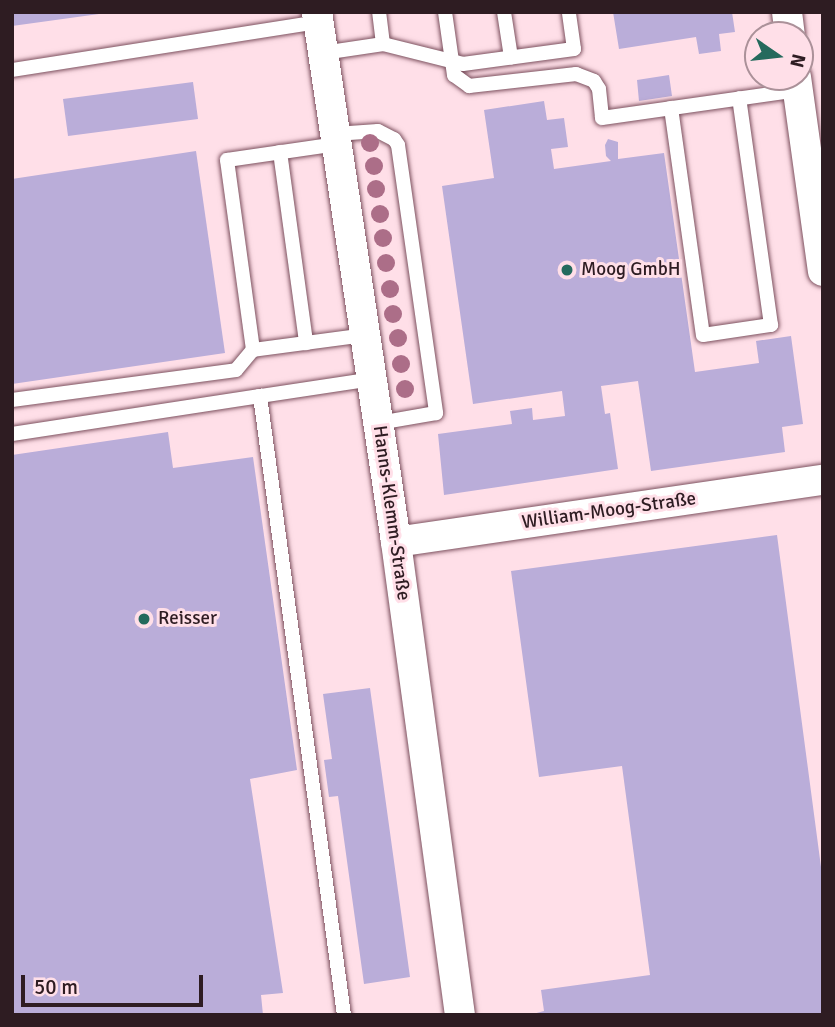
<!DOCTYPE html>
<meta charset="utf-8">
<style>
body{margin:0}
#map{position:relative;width:835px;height:1027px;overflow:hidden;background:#ffdfe8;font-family:Signika,sans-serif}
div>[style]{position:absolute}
.building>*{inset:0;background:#baadd9}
.roads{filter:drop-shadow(0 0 2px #7d515f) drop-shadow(0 0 2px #7d515f)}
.lane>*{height:14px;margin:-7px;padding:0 7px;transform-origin:7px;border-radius:7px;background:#fff}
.street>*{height:30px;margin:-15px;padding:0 15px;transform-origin:15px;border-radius:15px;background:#fff}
.trees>*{width:18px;height:18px;margin:-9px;border-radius:50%;background:#ac6e88}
.dots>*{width:19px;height:19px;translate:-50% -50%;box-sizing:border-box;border:4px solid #ffdfe8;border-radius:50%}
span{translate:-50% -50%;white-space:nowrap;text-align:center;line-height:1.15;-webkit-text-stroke:6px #ffdfe8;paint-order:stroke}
.poi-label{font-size:19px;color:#2e1c22}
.left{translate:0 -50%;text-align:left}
.street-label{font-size:19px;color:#2e1c22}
.frame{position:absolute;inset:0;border:14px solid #2e1c22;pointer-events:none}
.north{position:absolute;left:744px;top:21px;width:70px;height:70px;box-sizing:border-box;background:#ffdfe8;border:2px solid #ab9199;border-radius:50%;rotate:104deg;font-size:19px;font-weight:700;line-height:28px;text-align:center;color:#2e1c22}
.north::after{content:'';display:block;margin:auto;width:24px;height:32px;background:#256a5d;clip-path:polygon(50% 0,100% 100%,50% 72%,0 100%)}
.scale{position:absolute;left:21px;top:975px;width:182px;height:32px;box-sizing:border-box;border:4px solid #2e1c22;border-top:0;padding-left:9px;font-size:21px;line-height:24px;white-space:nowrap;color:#2e1c22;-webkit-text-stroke:5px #ffdfe8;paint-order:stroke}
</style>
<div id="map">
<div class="building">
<div style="clip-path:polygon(12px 12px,99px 12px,99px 14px,12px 26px)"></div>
<div style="clip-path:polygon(613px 12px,732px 12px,735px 32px,719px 34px,721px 51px,699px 54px,696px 37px,619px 49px)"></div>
<div style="clip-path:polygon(669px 75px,672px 96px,639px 101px,637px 80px)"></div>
<div style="clip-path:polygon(193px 82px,198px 119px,68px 136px,63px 99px)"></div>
<div style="clip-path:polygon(544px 101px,547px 120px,564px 118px,568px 147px,551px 149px,554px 169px,611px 161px,606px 156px,605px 145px,608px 139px,618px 142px,618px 159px,664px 153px,695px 372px,759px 363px,756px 341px,791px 336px,803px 424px,782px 427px,785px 452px,651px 471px,638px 381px,601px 386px,605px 414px,610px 413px,618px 469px,444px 495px,438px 434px,512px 424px,510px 411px,532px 408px,533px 420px,565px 416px,562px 391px,473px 404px,442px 186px,494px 178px,484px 110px)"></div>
<div style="clip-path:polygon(196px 151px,225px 353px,12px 384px,12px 179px)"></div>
<div style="clip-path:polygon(168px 432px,173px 468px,253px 457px,297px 770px,250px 779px,283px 993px,261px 995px,263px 1015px,12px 1015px,12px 455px)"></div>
<div style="clip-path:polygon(777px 535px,823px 882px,823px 1015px,529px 1015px,544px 1011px,541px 990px,650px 975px,622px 766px,539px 777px,511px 571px)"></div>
<div style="clip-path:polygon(370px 688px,410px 977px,364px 984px,338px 796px,329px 797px,324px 760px,332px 759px,323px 694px)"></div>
</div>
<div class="roads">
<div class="lane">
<div style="left:445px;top:12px;width:64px;rotate:81.9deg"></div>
<div style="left:454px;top:75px;width:19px;rotate:36deg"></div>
<div style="left:469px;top:86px;width:108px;rotate:-6.4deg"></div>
<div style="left:576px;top:74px;width:19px;rotate:21deg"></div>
<div style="left:594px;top:81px;width:9px;rotate:58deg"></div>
<div style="left:599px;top:89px;width:29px;rotate:84deg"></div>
<div style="left:602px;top:118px;width:198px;rotate:-8.1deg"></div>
<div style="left:504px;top:12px;width:46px;rotate:81.2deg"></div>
<div style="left:383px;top:44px;width:82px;rotate:14deg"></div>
<div style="left:463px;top:64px;width:112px;rotate:-7.7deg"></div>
<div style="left:574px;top:49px;width:37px;rotate:-98deg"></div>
<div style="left:323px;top:53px;width:61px;rotate:-8.5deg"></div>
<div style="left:383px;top:44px;width:32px;rotate:-97deg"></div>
<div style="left:12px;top:70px;width:310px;rotate:-8.9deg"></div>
<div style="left:671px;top:108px;width:229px;rotate:82deg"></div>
<div style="left:703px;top:335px;width:69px;rotate:-8.4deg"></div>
<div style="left:771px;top:325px;width:229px;rotate:-98deg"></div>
<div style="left:335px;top:134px;width:43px;rotate:-4deg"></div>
<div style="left:378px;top:131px;width:18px;rotate:27deg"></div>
<div style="left:394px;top:139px;width:7px;rotate:56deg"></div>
<div style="left:398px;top:145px;width:271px;rotate:81.9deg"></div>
<div style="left:436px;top:413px;width:59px;rotate:170.2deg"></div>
<div style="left:337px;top:144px;width:111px;rotate:171.7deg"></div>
<div style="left:227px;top:160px;width:192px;rotate:82.2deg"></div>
<div style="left:253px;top:350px;width:113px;rotate:-7.6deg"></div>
<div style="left:280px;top:152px;width:193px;rotate:82.2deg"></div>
<div style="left:12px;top:400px;width:226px;rotate:-7.6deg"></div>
<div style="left:236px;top:370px;width:26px;rotate:-50deg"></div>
<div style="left:12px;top:434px;width:251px;rotate:-8.7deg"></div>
<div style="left:344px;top:1015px;width:625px;rotate:-97.73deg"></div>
<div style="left:260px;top:396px;width:113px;rotate:-8.6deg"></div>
</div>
<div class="street">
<div style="left:317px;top:12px;width:536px;rotate:81.52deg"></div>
<div style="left:396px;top:542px;width:477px;rotate:82.3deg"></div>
<div style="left:787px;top:12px;width:23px;rotate:83deg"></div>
<div style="left:796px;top:77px;width:196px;rotate:82.1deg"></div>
<div style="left:396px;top:542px;width:431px;rotate:-8.3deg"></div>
</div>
</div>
<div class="trees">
<div style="left:370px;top:143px"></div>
<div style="left:374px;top:166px"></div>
<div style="left:376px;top:189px"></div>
<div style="left:380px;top:214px"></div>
<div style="left:383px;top:238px"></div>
<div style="left:386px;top:263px"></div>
<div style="left:390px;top:289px"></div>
<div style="left:393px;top:314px"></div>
<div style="left:398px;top:338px"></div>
<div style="left:401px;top:364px"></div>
<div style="left:405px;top:389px"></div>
</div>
<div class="dots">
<div style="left:567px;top:270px;background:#256a5d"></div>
<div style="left:144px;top:619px;background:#256a5d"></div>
</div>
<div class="poi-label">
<span class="left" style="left:581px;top:270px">Moog GmbH</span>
<span class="left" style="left:158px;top:619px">Reisser</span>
</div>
<div class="street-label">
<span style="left:609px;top:511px;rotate:-8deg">William-Moog-Straße</span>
<span style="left:391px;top:513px;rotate:82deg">Hanns-Klemm-Straße</span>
</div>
<div class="frame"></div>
<div class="north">N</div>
<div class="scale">50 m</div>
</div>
